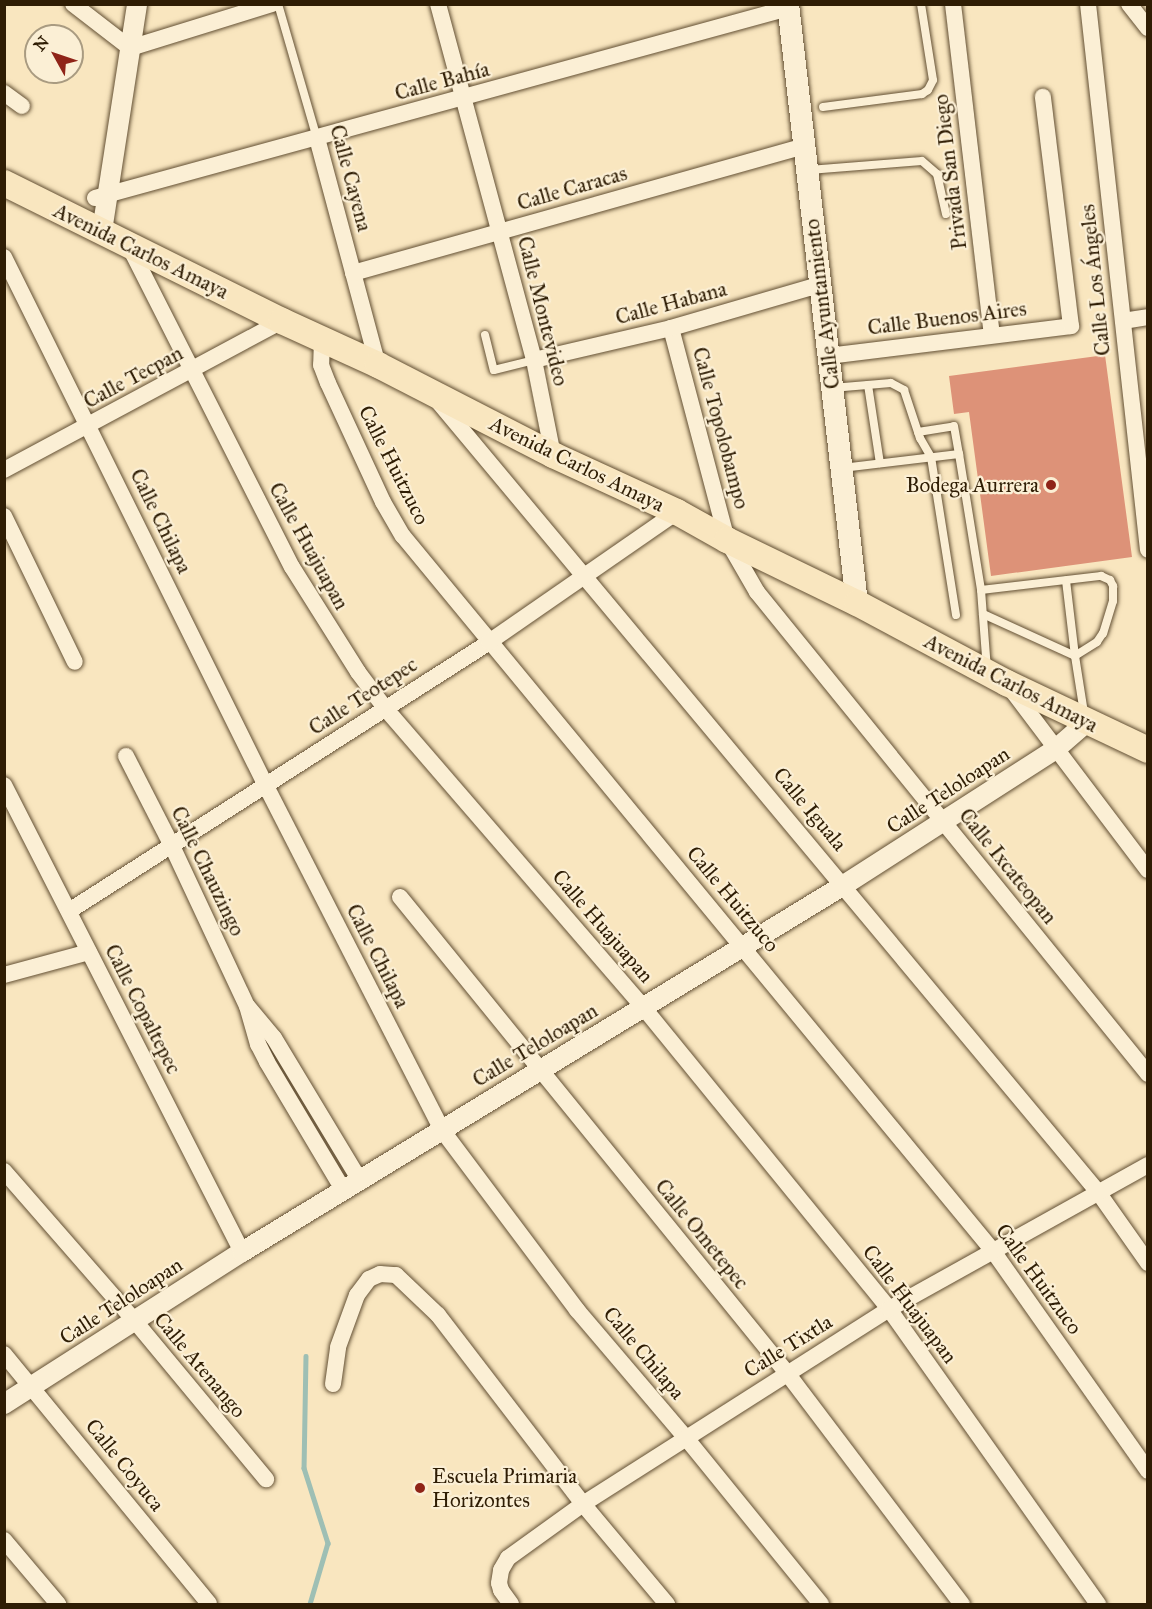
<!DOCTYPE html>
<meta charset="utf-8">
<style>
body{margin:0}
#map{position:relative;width:1152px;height:1609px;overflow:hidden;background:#f9e6bf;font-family:"IM FELL Great Primer",serif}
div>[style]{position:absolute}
.stream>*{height:4.5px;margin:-2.25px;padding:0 2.25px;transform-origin:2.25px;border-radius:2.25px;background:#9ebfb4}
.building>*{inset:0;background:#dd9278}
.roads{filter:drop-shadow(0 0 2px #624f33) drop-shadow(0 0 2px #624f33)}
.service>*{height:8px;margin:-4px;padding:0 4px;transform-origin:4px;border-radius:4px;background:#fbefd5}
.minor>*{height:16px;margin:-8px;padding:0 8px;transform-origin:8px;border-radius:8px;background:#fbefd5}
.tertiary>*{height:20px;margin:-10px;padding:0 10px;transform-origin:10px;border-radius:10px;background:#fbefd5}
.secondary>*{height:22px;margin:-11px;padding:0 11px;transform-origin:11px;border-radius:11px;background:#fbefd5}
.primary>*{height:26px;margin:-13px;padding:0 13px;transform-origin:13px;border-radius:13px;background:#f9e6bf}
.dots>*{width:16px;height:16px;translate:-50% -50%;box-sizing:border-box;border:3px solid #fbefd5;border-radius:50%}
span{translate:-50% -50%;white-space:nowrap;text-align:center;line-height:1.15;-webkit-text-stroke:4.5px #fbefd5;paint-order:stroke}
.street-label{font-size:21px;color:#2f1d04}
.poi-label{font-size:21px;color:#2f1d04}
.right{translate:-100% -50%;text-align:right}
.left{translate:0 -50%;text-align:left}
.frame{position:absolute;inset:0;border:6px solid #2f1d04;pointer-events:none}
.north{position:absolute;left:24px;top:24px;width:60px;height:60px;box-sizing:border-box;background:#fbefd5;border:2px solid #a99b81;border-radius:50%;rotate:310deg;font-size:16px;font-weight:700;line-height:24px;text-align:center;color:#2f1d04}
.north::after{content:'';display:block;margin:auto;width:21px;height:27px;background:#8f2418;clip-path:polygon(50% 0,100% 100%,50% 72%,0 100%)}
</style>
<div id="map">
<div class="stream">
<div style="left:306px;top:1356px;width:112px;rotate:91deg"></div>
<div style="left:304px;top:1468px;width:79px;rotate:72.3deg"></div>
<div style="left:328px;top:1543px;width:64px;rotate:106.4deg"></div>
</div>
<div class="building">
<div style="clip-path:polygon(1105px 355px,1132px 557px,991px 576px,969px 412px,954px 414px,949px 376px)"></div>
</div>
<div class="roads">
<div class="service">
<div style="left:278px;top:4px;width:140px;rotate:73.8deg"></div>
<div style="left:823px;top:107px;width:100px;rotate:-7.5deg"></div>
<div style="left:922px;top:94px;width:7px;rotate:-34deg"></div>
<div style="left:928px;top:90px;width:11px;rotate:-63deg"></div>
<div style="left:933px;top:80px;width:77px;rotate:-99deg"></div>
<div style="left:809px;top:170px;width:113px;rotate:-4.6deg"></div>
<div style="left:922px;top:161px;width:20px;rotate:41deg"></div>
<div style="left:937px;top:174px;width:41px;rotate:77.3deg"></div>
<div style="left:485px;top:335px;width:36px;rotate:76deg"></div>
<div style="left:494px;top:370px;width:41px;rotate:-14deg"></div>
<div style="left:868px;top:385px;width:79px;rotate:81.3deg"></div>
<div style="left:832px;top:388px;width:59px;rotate:-4.8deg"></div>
<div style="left:891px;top:383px;width:15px;rotate:28deg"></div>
<div style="left:904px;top:390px;width:51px;rotate:71.6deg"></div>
<div style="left:920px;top:438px;width:22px;rotate:60deg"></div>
<div style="left:931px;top:457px;width:160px;rotate:81deg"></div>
<div style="left:918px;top:432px;width:36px;rotate:-9deg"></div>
<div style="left:954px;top:426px;width:28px;rotate:80deg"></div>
<div style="left:842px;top:468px;width:118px;rotate:-6.8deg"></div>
<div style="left:959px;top:454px;width:138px;rotate:80.8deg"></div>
<div style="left:981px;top:590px;width:79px;rotate:85.7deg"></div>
<div style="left:981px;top:590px;width:121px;rotate:-6.7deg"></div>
<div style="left:1101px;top:576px;width:10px;rotate:24deg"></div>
<div style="left:1110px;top:580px;width:7px;rotate:63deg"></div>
<div style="left:1113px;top:586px;width:15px;rotate:90deg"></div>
<div style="left:1113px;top:601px;width:34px;rotate:107deg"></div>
<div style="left:1103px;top:633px;width:11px;rotate:124deg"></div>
<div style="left:1097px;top:642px;width:26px;rotate:148deg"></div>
<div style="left:1075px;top:656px;width:58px;rotate:81deg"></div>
<div style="left:983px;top:614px;width:101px;rotate:24.5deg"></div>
<div style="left:1075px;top:656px;width:76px;rotate:-96.8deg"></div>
</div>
<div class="minor">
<div style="left:73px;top:4px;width:72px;rotate:37.7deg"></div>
<div style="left:130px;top:48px;width:149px;rotate:-17.2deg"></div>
<div style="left:438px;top:4px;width:369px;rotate:74.9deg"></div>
<div style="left:534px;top:360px;width:97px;rotate:78.7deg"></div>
<div style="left:953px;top:4px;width:333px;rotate:83.3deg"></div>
<div style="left:1088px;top:4px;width:549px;rotate:83.73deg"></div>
<div style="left:1129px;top:4px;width:31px;rotate:52deg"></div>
<div style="left:4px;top:93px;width:22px;rotate:36deg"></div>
<div style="left:317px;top:138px;width:235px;rotate:75deg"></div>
<div style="left:95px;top:198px;width:719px;rotate:-15.33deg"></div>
<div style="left:128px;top:244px;width:362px;rotate:63.1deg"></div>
<div style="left:292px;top:567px;width:124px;rotate:57.8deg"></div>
<div style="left:358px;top:672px;width:45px;rotate:53.1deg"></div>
<div style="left:385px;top:708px;width:395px;rotate:49.2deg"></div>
<div style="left:643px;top:1007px;width:390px;rotate:50.8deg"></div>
<div style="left:889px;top:1309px;width:362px;rotate:54.7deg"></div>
<div style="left:4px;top:257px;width:590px;rotate:63.65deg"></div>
<div style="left:266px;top:786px;width:386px;rotate:62.9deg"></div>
<div style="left:442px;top:1130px;width:225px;rotate:53.1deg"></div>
<div style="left:577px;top:1310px;width:168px;rotate:49.6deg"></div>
<div style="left:686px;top:1438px;width:214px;rotate:50.9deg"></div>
<div style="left:353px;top:273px;width:466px;rotate:-15.7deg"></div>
<div style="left:1123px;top:321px;width:25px;rotate:-9deg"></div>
<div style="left:671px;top:328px;width:219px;rotate:75.2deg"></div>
<div style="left:727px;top:540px;width:60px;rotate:60deg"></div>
<div style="left:757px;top:592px;width:621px;rotate:50.95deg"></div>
<div style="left:322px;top:340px;width:25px;rotate:92deg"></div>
<div style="left:321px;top:365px;width:19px;rotate:69deg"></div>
<div style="left:328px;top:383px;width:131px;rotate:65.2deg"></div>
<div style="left:383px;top:502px;width:39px;rotate:60deg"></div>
<div style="left:403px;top:536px;width:927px;rotate:50.47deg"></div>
<div style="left:993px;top:1251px;width:269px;rotate:54.8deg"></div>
<div style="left:828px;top:356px;width:245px;rotate:-7deg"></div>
<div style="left:1071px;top:326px;width:231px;rotate:-97deg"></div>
<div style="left:534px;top:360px;width:141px;rotate:-13.1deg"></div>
<div style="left:671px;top:328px;width:154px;rotate:-16.2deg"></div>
<div style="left:437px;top:400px;width:1032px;rotate:50.15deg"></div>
<div style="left:1098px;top:1192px;width:87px;rotate:54.8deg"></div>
<div style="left:4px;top:470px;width:315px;rotate:-28.2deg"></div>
<div style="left:4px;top:516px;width:162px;rotate:64.1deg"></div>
<div style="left:1011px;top:689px;width:227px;rotate:52.9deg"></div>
<div style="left:126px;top:756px;width:101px;rotate:62.9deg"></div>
<div style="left:172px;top:846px;width:177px;rotate:64.9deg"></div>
<div style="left:247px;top:1006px;width:40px;rotate:74deg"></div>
<div style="left:258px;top:1044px;width:20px;rotate:63deg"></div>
<div style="left:267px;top:1062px;width:150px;rotate:59.2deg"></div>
<div style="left:4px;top:785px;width:524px;rotate:62.99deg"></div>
<div style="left:400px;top:897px;width:613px;rotate:50.89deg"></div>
<div style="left:787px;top:1373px;width:290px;rotate:52.9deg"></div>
<div style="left:69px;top:911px;width:499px;rotate:-32.6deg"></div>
<div style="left:489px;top:642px;width:229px;rotate:-34.7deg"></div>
<div style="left:4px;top:975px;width:88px;rotate:-15.1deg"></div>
<div style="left:248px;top:1007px;width:40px;rotate:50deg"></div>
<div style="left:274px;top:1038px;width:168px;rotate:58.9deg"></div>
<div style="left:4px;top:1171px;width:198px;rotate:48.9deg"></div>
<div style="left:134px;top:1320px;width:207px;rotate:50.3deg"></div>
<div style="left:4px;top:1354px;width:323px;rotate:50.6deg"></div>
<div style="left:333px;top:1384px;width:37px;rotate:-82deg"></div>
<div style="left:338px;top:1347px;width:55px;rotate:-69.9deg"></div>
<div style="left:357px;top:1295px;width:20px;rotate:-53deg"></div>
<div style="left:369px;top:1279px;width:12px;rotate:-24deg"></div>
<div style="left:380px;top:1274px;width:16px;rotate:4deg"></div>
<div style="left:396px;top:1275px;width:58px;rotate:43.6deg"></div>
<div style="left:438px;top:1315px;width:238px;rotate:52.5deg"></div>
<div style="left:583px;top:1504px;width:131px;rotate:50deg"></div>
<div style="left:4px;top:1540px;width:84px;rotate:49.8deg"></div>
<div style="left:511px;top:1604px;width:17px;rotate:-126deg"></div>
<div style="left:501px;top:1590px;width:7px;rotate:-106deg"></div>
<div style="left:499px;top:1583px;width:13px;rotate:-81deg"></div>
<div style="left:501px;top:1570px;width:14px;rotate:-60deg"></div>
<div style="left:508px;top:1558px;width:92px;rotate:-35.8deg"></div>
<div style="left:583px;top:1504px;width:363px;rotate:-32.5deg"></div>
<div style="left:889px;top:1309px;width:296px;rotate:-29.1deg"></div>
</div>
<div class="tertiary">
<div style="left:102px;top:231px;width:230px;rotate:-81.2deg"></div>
<div style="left:4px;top:1404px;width:282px;rotate:-32.6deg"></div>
<div style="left:242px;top:1252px;width:705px;rotate:-31.37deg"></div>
<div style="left:844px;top:885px;width:253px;rotate:-32.7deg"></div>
<div style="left:1057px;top:748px;width:40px;rotate:-41deg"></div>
</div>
<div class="secondary">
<div style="left:788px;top:4px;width:603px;rotate:83.43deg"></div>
</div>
<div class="primary">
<div style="left:4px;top:183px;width:310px;rotate:26.4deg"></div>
<div style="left:282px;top:321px;width:106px;rotate:24.6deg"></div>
<div style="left:378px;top:365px;width:197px;rotate:27.2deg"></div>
<div style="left:553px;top:455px;width:136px;rotate:24.7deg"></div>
<div style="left:677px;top:512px;width:57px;rotate:29.2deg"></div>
<div style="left:727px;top:540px;width:144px;rotate:25.9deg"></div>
<div style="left:857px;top:603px;width:170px;rotate:28.1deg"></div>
<div style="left:1007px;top:683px;width:156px;rotate:25.4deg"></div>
</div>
</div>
<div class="dots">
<div style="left:1051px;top:485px;background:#8f2418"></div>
<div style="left:420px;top:1488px;background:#8f2418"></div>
</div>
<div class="street-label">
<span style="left:442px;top:81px;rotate:-15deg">Calle Bahía</span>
<span style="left:950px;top:172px;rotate:-97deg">Privada San Diego</span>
<span style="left:351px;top:178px;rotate:75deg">Calle Cayena</span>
<span style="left:572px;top:188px;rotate:-16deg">Calle Caracas</span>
<span style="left:141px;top:251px;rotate:26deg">Avenida Carlos Amaya</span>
<span style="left:1095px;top:280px;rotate:-96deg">Calle Los Ángeles</span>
<span style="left:671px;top:303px;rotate:-15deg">Calle Habana</span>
<span style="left:822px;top:304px;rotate:-97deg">Calle Ayuntamiento</span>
<span style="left:543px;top:311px;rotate:76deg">Calle Montevideo</span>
<span style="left:947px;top:318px;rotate:-7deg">Calle Buenos Aires</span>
<span style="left:133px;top:377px;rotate:-28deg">Calle Tecpan</span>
<span style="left:721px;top:428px;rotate:75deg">Calle Topolobampo</span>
<span style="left:577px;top:464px;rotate:26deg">Avenida Carlos Amaya</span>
<span style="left:394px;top:465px;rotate:63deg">Calle Huitzuco</span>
<span style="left:161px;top:521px;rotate:64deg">Calle Chilapa</span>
<span style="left:309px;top:546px;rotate:61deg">Calle Huajuapan</span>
<span style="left:1011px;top:683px;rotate:27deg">Avenida Carlos Amaya</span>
<span style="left:363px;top:696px;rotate:-33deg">Calle Teotepec</span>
<span style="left:948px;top:790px;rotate:-33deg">Calle Teloloapan</span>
<span style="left:810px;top:809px;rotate:50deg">Calle Iguala</span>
<span style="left:1008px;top:866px;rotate:51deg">Calle Ixcateopan</span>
<span style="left:208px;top:871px;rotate:64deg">Calle Chauzingo</span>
<span style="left:733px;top:899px;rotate:50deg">Calle Huitzuco</span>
<span style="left:603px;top:926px;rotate:49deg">Calle Huajuapan</span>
<span style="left:378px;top:956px;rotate:63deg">Calle Chilapa</span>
<span style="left:143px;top:1009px;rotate:63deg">Calle Copaltepec</span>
<span style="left:535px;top:1045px;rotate:-31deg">Calle Teloloapan</span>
<span style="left:702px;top:1234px;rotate:51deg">Calle Ometepec</span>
<span style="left:1039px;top:1279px;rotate:54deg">Calle Huitzuco</span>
<span style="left:121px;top:1301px;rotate:-33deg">Calle Teloloapan</span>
<span style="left:910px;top:1304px;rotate:53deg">Calle Huajuapan</span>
<span style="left:788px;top:1346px;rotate:-32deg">Calle Tixtla</span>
<span style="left:644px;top:1353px;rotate:50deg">Calle Chilapa</span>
<span style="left:200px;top:1365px;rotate:50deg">Calle Atenango</span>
<span style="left:125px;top:1465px;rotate:51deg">Calle Coyuca</span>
</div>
<div class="poi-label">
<span class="right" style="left:1039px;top:485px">Bodega Aurrera</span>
<span class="left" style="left:432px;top:1488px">Escuela Primaria<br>Horizontes</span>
</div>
<div class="frame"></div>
<div class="north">N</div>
</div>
